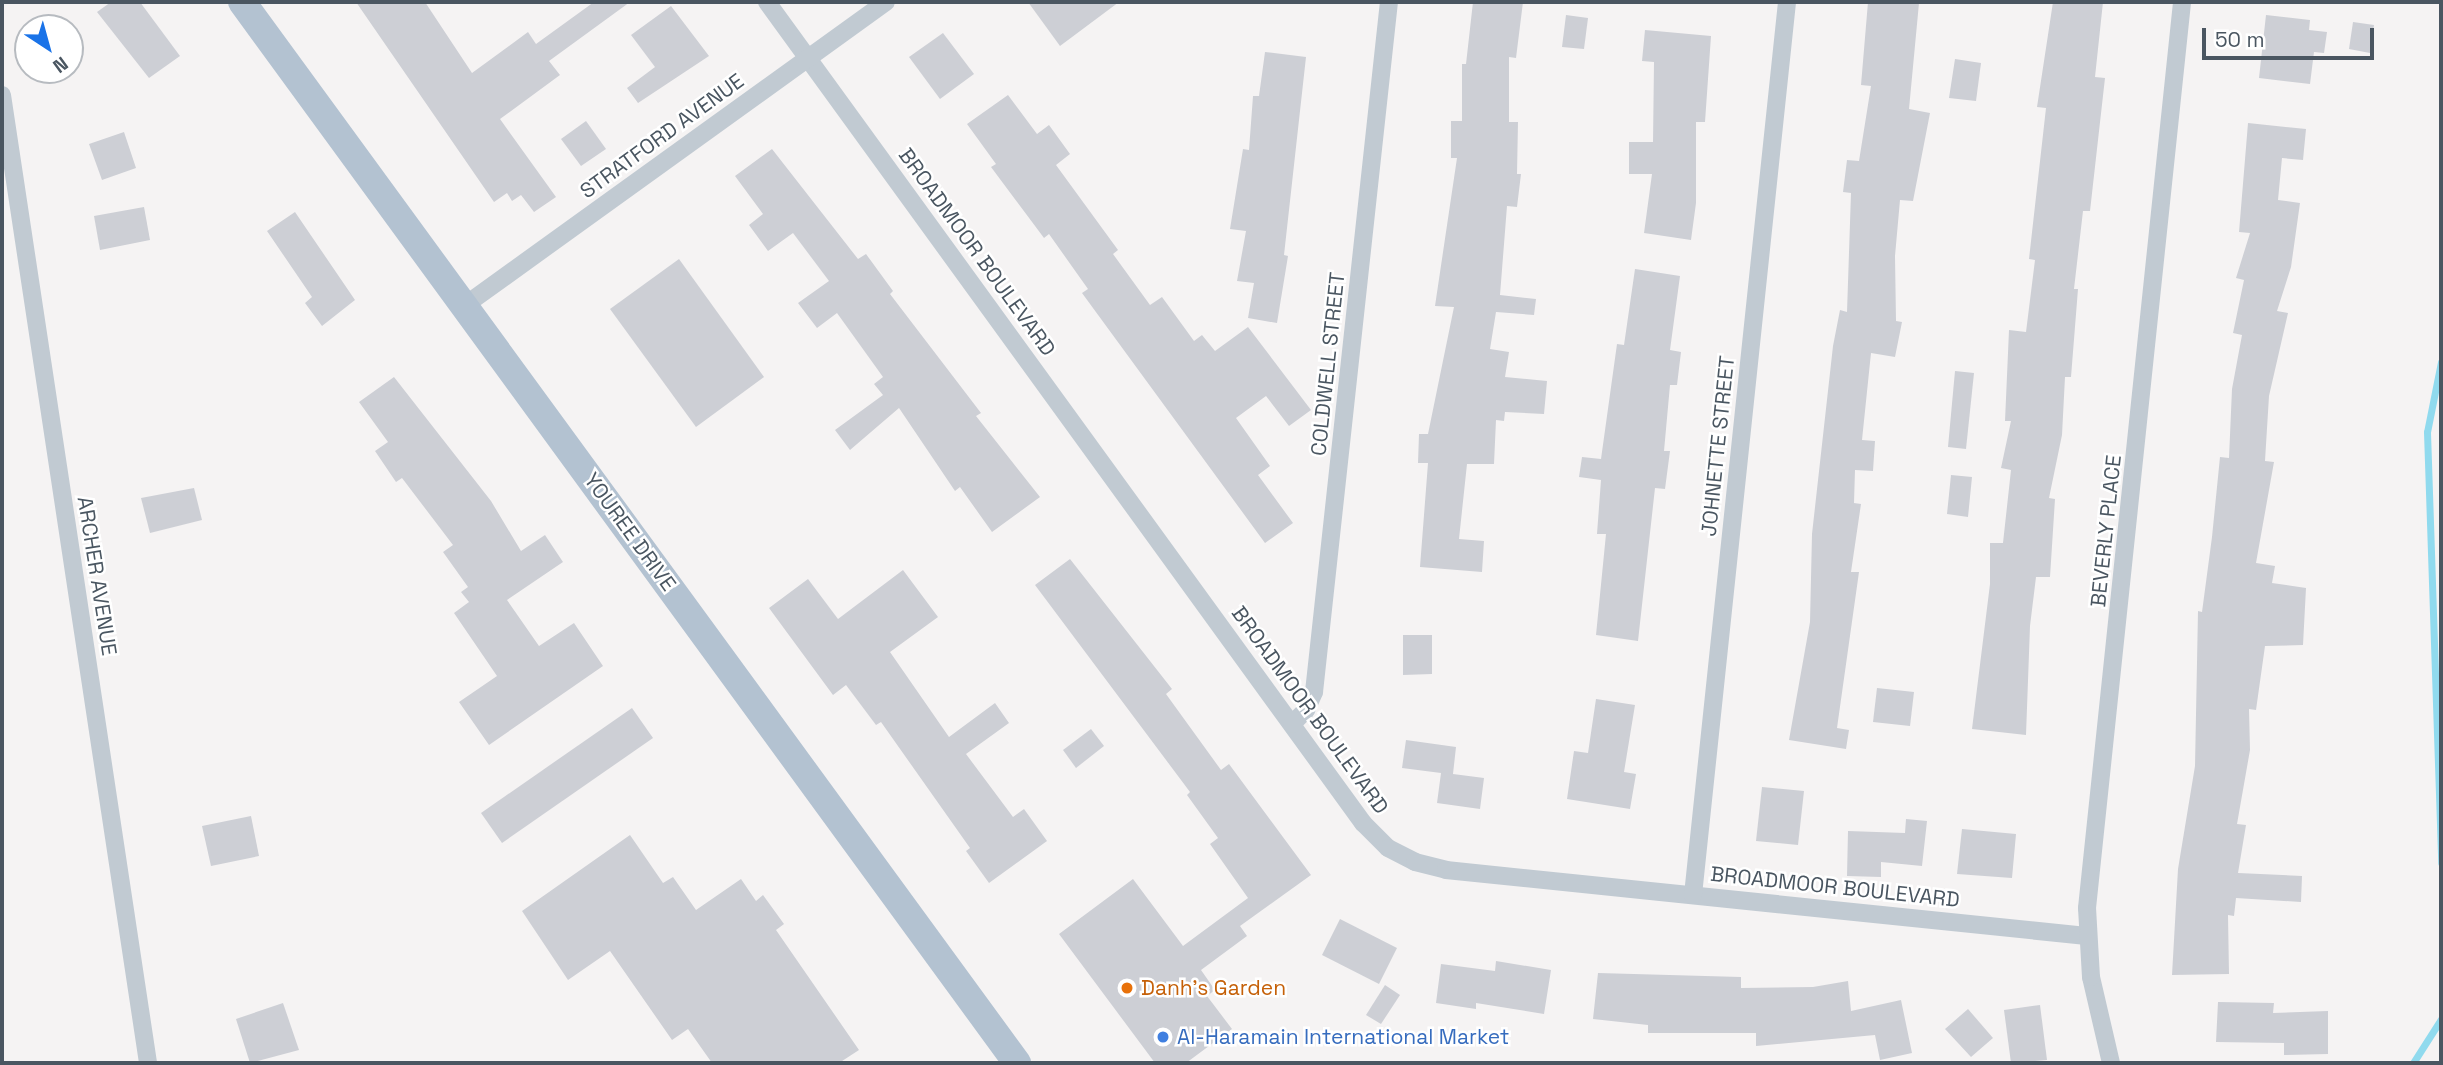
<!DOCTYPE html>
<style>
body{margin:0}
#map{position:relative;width:2443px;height:1065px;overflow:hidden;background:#f5f3f3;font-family:"Space Grotesk",sans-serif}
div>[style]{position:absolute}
.stream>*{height:7px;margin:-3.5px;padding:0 3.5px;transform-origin:3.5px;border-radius:3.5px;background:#90daee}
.building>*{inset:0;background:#cdcfd5}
.street>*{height:18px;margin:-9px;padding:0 9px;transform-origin:9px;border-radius:9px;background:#c1cad2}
.primary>*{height:28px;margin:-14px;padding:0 14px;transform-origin:14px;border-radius:14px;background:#b3c2d1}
.dots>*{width:19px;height:19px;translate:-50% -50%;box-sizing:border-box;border:4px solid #fff;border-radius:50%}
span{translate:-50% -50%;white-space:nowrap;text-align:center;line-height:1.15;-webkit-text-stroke:5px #fff;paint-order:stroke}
.street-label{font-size:21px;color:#4a5661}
.food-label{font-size:21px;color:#c56008}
.left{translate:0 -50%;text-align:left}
.shop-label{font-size:21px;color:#366cbe}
.frame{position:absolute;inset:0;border:4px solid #4a5661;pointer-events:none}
.north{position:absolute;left:14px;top:14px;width:70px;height:70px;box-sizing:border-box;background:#fff;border:2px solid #b7bbc0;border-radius:50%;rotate:144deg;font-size:19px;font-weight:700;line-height:28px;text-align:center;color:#4a5661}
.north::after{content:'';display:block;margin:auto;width:24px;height:32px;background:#1a73e8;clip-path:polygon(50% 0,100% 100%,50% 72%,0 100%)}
.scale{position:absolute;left:2202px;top:28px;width:172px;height:32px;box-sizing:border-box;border:4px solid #4a5661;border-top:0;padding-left:9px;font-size:21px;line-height:24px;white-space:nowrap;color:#4a5661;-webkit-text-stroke:5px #fff;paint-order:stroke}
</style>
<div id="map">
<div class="stream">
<div style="left:2441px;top:362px;width:71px;rotate:101.3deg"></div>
<div style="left:2427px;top:432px;width:431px;rotate:88.1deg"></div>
<div style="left:2413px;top:1063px;width:52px;rotate:-57.5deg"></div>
</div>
<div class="building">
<div style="clip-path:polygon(111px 2px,140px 2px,180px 56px,149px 78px,97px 12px)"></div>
<div style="clip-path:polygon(356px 2px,425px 2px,472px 73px,528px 32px,536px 44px,594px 2px,630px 2px,549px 61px,560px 75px,500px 119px,556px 197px,534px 212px,521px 195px,512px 201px,507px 193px,494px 202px)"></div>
<div style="clip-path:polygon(1028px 2px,1119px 2px,1060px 46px)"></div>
<div style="clip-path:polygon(1473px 2px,1523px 2px,1516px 58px,1509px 57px,1509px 122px,1518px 122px,1517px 174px,1521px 174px,1517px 207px,1507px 206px,1500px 295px,1536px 299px,1534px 315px,1496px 312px,1490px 349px,1509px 352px,1505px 377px,1547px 381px,1544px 414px,1505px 412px,1504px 421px,1496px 420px,1494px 464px,1467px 464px,1459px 539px,1484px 541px,1482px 572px,1420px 567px,1428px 463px,1418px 463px,1419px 434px,1428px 434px,1454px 307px,1435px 306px,1457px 158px,1451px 158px,1451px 121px,1462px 121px,1462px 64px,1466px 64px)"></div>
<div style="clip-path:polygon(1868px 2px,1919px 3px,1909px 109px,1930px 113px,1913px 201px,1900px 200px,1895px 256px,1896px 321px,1902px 322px,1895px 357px,1871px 353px,1862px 440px,1875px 441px,1873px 471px,1855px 470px,1854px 503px,1861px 504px,1851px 572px,1859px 572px,1837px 728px,1849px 730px,1846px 749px,1789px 740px,1810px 622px,1812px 534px,1833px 346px,1840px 310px,1847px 312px,1851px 193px,1843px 192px,1847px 160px,1859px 161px,1871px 86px,1861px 85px)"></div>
<div style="clip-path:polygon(2053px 2px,2103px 2px,2095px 77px,2105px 78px,2090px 211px,2083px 211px,2074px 289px,2078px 289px,2071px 377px,2065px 377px,2062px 435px,2049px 498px,2055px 499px,2050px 577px,2036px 577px,2030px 626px,2026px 735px,1972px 729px,1990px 584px,1990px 543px,2003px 543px,2011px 470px,2001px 468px,2011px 421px,2005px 421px,2009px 330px,2026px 332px,2035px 260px,2029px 259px,2046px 108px,2037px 107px)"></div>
<div style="clip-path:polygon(671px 6px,709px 56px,638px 103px,627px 88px,655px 67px,631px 35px)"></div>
<div style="clip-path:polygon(1566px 15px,1588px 18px,1584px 49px,1562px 47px)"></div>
<div style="clip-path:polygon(2266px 15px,2310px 20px,2309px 30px,2327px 32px,2324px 53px,2314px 52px,2310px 84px,2259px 78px)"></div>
<div style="clip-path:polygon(2353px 22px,2374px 25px,2370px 53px,2349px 49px)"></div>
<div style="clip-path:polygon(1645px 30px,1711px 36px,1705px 122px,1696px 122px,1696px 203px,1691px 240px,1644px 233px,1652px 174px,1629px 174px,1629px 142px,1653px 142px,1654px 62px,1642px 61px)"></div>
<div style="clip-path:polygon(943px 33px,974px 74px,940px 99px,909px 57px)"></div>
<div style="clip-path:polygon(1265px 52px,1306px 57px,1284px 255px,1288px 256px,1277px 323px,1248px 318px,1254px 283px,1237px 281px,1246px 231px,1230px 229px,1243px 149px,1249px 150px,1253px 96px,1259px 96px)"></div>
<div style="clip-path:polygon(1955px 59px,1981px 63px,1976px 101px,1949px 98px)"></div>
<div style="clip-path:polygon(1008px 95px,1037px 134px,1049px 125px,1070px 154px,1056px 165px,1118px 250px,1113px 254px,1150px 305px,1162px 297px,1194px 341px,1202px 335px,1215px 351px,1248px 327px,1311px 410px,1289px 426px,1266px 396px,1236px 418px,1270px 466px,1258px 475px,1293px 523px,1265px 543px,1082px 293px,1088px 289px,1049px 234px,1044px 238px,991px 167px,996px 164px,967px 124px)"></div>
<div style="clip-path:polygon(586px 121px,606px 149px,581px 166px,561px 139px)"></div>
<div style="clip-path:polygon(2248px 123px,2306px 129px,2303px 160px,2282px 158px,2278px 200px,2300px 203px,2291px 267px,2277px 311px,2288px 313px,2269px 396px,2265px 461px,2274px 462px,2256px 563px,2275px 566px,2272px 583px,2306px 588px,2303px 645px,2265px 646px,2256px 710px,2249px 709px,2250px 750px,2237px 824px,2246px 825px,2238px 873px,2302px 876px,2301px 902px,2236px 898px,2234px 916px,2228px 915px,2229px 974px,2172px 975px,2178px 869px,2195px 766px,2198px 611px,2202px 612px,2212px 537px,2220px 457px,2229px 458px,2232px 389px,2242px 335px,2233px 333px,2244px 280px,2236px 278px,2250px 233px,2239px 232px)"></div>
<div style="clip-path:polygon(124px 132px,136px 168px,102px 180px,89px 144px)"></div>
<div style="clip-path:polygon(772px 149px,858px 259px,866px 254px,893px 291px,890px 294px,981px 413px,976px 416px,1040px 497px,992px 532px,960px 487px,955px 491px,899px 408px,850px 450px,835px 430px,883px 395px,874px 384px,883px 377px,837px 313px,817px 328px,798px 303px,829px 281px,793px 233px,768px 251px,749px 225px,763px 214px,735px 176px)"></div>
<div style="clip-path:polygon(144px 207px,150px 240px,100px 250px,94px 216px)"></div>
<div style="clip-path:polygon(295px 212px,355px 300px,322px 326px,305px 303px,312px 297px,267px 231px)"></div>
<div style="clip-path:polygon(679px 259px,764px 377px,696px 427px,610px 309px)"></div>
<div style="clip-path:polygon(1635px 269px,1680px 276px,1670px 350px,1681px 352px,1677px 385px,1670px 385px,1664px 451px,1670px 451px,1665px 489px,1655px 488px,1638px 641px,1596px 635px,1606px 534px,1597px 534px,1601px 480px,1579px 477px,1582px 457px,1601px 459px,1617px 344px,1624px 345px)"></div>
<div style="clip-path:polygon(1955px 371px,1974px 373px,1966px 449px,1948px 447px)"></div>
<div style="clip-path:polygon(394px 377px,491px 501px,521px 551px,545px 535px,563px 562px,507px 600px,539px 646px,574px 623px,603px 666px,489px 745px,459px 702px,497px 676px,454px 613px,469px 602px,461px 592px,468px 587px,443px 552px,453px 545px,402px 478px,396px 482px,375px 451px,388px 442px,359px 402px)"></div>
<div style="clip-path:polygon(1951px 475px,1972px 477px,1968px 517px,1947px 514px)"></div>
<div style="clip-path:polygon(194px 488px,202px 520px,150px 533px,141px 498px)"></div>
<div style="clip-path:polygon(1070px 559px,1172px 689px,1166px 694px,1221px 770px,1229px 764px,1311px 875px,1240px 926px,1247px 936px,1201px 970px,1215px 990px,1207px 996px,1232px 1029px,1186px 1063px,1155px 1063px,1059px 934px,1133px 879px,1183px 946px,1248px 898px,1210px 844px,1218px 838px,1187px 795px,1190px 792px,1035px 585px)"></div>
<div style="clip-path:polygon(903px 570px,938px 617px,890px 652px,949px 737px,995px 703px,1009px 723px,966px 754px,1013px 817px,1024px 809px,1047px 841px,989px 883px,966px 851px,970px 848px,881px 722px,876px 725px,846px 685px,833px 695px,769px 608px,808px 579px,838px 619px)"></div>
<div style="clip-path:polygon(1403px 635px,1432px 635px,1432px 674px,1403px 675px)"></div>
<div style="clip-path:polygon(1877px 688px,1914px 692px,1910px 726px,1873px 722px)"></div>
<div style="clip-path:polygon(1596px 699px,1635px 705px,1624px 772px,1636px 774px,1630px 809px,1567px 799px,1574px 751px,1588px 753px)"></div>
<div style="clip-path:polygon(632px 708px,653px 738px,502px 843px,481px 813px)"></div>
<div style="clip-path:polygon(1091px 729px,1104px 746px,1076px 768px,1063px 750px)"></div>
<div style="clip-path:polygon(1406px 740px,1456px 747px,1453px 774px,1484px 778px,1480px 809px,1437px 803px,1441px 773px,1402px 768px)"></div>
<div style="clip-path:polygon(1762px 787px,1804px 791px,1798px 845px,1756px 841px)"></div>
<div style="clip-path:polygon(251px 816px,259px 856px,211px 866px,202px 826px)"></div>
<div style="clip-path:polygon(1906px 819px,1927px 821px,1922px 866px,1881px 862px,1881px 877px,1847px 876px,1848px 831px,1905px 833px)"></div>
<div style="clip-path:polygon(1962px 829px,2016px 834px,2012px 878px,1957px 874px)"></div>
<div style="clip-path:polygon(630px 835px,663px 883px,673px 877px,696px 910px,741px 879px,756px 901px,763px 895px,784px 924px,776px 930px,859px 1050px,839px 1063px,712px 1063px,688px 1029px,672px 1040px,610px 951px,568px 980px,522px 911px)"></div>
<div style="clip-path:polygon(1340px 919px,1397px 948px,1379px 984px,1322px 955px)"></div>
<div style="clip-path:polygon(1496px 961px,1551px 970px,1544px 1014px,1476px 1003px,1476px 1009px,1436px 1003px,1441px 964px,1495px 971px)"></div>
<div style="clip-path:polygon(1598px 973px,1741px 977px,1741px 988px,1813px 987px,1848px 981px,1851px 1011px,1901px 1000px,1912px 1053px,1880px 1060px,1875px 1035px,1756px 1046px,1756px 1033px,1648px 1033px,1648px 1025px,1593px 1019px)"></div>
<div style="clip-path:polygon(1385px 985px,1400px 995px,1381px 1024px,1366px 1015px)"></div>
<div style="clip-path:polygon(2218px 1002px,2274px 1003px,2273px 1013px,2328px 1011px,2328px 1054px,2284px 1055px,2284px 1043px,2216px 1042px)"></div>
<div style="clip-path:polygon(283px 1003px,299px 1050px,250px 1063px,236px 1019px)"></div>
<div style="clip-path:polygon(2040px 1005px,2047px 1060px,2011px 1063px,2004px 1010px)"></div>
<div style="clip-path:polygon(1968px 1009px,1993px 1038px,1971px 1057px,1945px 1029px)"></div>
</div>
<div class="street">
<div style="left:767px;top:2px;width:1015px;rotate:54.02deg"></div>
<div style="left:1363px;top:823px;width:35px;rotate:45deg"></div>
<div style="left:1388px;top:848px;width:30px;rotate:27deg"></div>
<div style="left:1415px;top:862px;width:32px;rotate:14deg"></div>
<div style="left:1446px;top:870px;width:644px;rotate:5.88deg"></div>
<div style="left:2px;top:95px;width:979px;rotate:81.42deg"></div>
<div style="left:464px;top:306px;width:520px;rotate:-35.77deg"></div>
<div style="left:1292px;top:724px;width:20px;rotate:-45deg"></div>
<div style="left:1306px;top:710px;width:20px;rotate:-66deg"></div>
<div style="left:1314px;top:692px;width:694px;rotate:-83.8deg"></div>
<div style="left:1693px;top:895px;width:898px;rotate:-83.99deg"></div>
<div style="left:2111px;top:1063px;width:88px;rotate:-103.1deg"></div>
<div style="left:2091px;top:977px;width:69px;rotate:-93.3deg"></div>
<div style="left:2087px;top:908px;width:911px;rotate:-84.01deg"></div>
</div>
<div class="primary">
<div style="left:242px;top:2px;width:1314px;rotate:53.85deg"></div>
</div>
<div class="dots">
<div style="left:1127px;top:988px;background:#e8710a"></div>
<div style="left:1163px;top:1037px;background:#3f7fe0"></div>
</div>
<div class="street-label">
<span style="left:662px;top:136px;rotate:-36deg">STRATFORD AVENUE</span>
<span style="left:977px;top:252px;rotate:54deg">BROADMOOR BOULEVARD</span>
<span style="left:1328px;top:364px;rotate:-84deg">COLDWELL STREET</span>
<span style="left:1718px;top:446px;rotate:-84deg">JOHNETTE STREET</span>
<span style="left:2106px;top:531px;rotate:-84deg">BEVERLY PLACE</span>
<span style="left:630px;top:532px;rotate:54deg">YOUREE DRIVE</span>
<span style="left:97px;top:576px;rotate:81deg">ARCHER AVENUE</span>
<span style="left:1310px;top:710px;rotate:54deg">BROADMOOR BOULEVARD</span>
<span style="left:1835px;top:887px;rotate:6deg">BROADMOOR BOULEVARD</span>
</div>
<div class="food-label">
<span class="left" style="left:1141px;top:988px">Danh's Garden</span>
</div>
<div class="shop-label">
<span class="left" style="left:1177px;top:1037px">Al-Haramain International Market</span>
</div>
<div class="frame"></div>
<div class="north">N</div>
<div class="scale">50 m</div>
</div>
